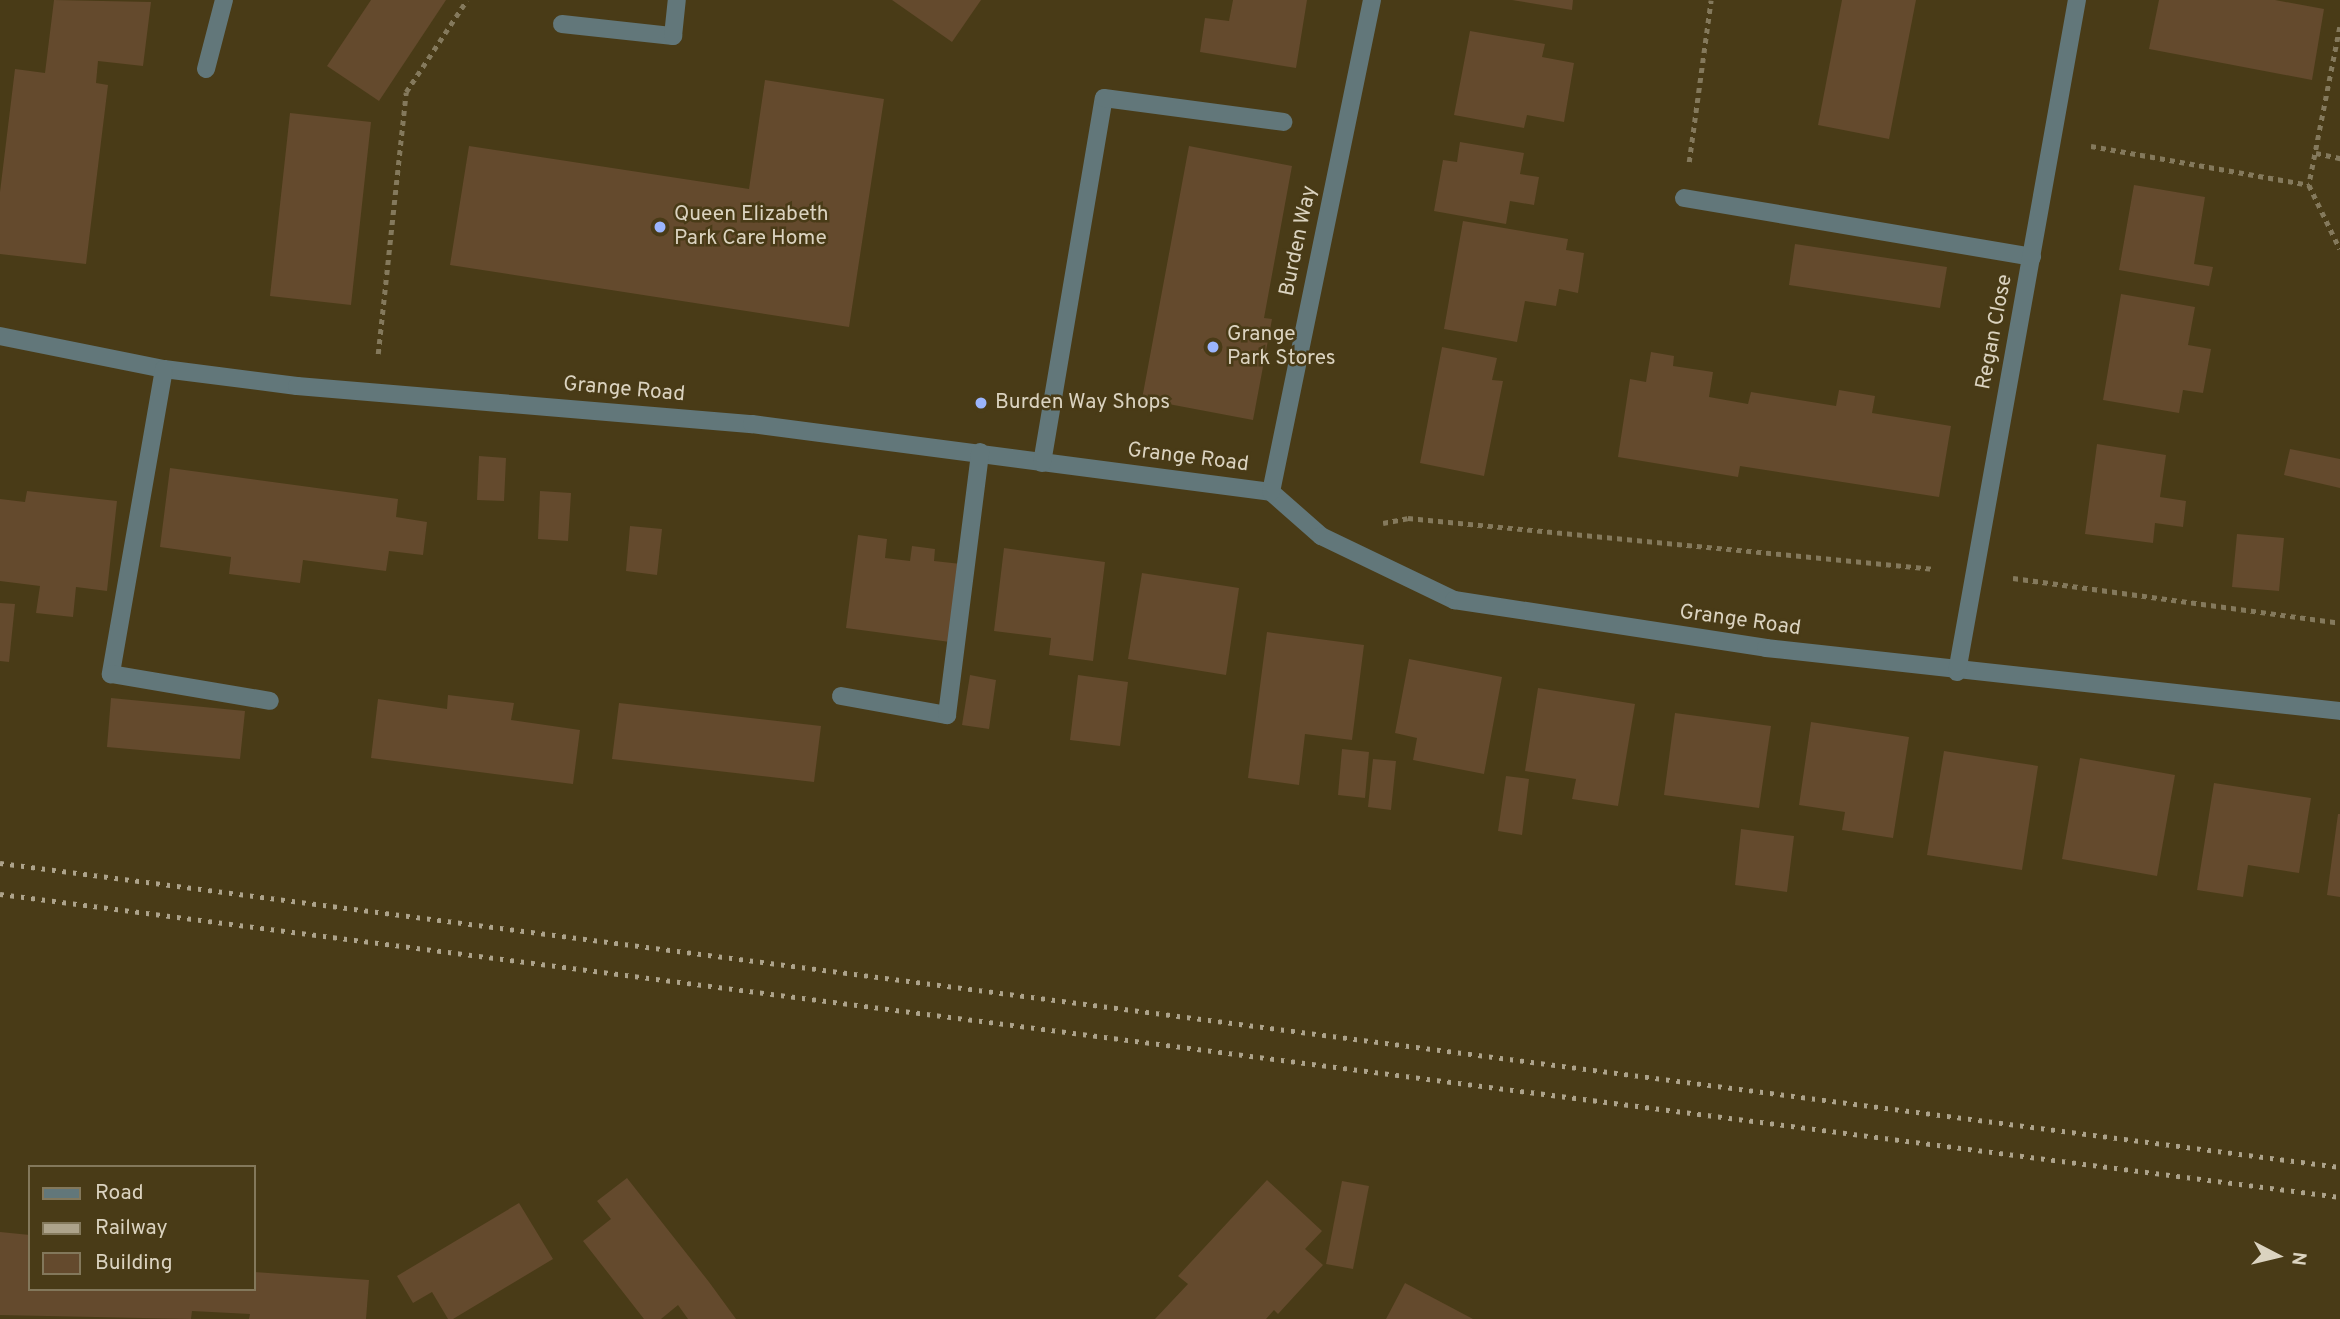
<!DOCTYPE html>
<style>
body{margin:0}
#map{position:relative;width:2340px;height:1319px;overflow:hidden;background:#493b17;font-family:Overpass,sans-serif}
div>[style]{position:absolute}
.building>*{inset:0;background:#644a2d}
.path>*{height:4.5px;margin-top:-2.25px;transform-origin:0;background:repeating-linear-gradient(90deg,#84795c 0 5px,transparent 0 10px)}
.minor>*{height:18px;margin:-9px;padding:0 9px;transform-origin:9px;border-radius:9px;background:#62777a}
.rail>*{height:5px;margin-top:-2.5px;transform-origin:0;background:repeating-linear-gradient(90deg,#ada38b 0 3.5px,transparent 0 10.5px)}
.dots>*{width:19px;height:19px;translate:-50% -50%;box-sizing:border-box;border:4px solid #493b17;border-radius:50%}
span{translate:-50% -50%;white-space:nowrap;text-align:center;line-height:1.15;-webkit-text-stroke:5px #493b17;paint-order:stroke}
.poi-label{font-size:21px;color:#dbd3c0}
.left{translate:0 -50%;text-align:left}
.street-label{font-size:21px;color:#dbd3c0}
.legend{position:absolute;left:28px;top:1165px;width:228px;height:126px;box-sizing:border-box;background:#493b17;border:2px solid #83785b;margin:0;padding:9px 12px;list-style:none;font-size:21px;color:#dbd3c0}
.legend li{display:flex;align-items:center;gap:14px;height:35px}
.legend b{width:35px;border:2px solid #83785b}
.north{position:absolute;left:2242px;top:1221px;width:70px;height:70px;-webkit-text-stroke:5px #493b17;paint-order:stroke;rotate:97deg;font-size:19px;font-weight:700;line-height:28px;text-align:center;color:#dbd3c0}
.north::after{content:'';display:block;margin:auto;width:24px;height:32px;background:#dbd3c0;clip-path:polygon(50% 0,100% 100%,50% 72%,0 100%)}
</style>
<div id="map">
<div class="building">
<div style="clip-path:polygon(54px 0,151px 2px,143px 66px,98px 61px,96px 83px,108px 85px,86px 264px,0 254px,0 192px,15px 69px,45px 73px)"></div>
<div style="clip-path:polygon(371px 0,446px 0,379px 101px,327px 66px)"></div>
<div style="clip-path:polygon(892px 0,981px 0,952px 42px)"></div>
<div style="clip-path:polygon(1233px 0,1307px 0,1296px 68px,1200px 52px,1205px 18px,1229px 21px)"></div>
<div style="clip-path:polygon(1512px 0,1573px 0,1572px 10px)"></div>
<div style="clip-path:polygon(1842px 0,1916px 0,1889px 139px,1818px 125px)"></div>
<div style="clip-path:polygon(2159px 0,2275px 0,2324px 9px,2312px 80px,2149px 49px)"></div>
<div style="clip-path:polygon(1470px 31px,1545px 44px,1542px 57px,1574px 63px,1564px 122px,1527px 115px,1524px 128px,1454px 115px)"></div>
<div style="clip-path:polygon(765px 80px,884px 99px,849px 327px,450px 265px,469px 146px,749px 189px)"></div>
<div style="clip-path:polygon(290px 113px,371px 122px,351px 305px,270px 296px)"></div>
<div style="clip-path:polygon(1460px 142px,1524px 153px,1520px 174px,1539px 177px,1534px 205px,1510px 201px,1506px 224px,1434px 211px,1443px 160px,1457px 162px)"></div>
<div style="clip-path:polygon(1189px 146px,1292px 166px,1264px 318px,1272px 319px,1253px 420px,1142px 399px)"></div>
<div style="clip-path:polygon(2134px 185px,2205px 197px,2194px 264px,2213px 267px,2209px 286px,2119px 270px)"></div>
<div style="clip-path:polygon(1463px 221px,1568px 239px,1566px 250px,1584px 253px,1578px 293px,1559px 289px,1556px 306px,1525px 301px,1517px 342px,1444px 329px)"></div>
<div style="clip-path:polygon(1795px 244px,1947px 267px,1940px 308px,1789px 285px)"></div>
<div style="clip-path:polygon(2121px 294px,2195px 307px,2188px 345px,2211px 349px,2203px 393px,2183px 390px,2179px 413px,2103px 400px)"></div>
<div style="clip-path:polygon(1442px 347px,1497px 358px,1492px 380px,1503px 381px,1484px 476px,1420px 463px)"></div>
<div style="clip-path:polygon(1651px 352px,1674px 356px,1673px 366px,1713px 372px,1709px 397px,1748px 404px,1751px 392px,1836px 406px,1839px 390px,1875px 396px,1872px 413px,1951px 426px,1939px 497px,1740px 466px,1738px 477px,1618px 457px,1630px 379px,1646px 382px)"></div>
<div style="clip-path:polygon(2097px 444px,2166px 455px,2160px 497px,2186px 501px,2183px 527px,2155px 523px,2153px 543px,2085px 534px)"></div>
<div style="clip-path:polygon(2290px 449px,2340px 459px,2340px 488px,2284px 475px)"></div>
<div style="clip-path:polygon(479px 456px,506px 458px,504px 501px,477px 500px)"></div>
<div style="clip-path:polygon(170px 468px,398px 499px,396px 517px,427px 522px,423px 555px,389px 551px,386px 571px,303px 560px,300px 583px,229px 574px,231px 557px,160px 547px)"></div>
<div style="clip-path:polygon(27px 491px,117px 501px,107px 591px,76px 587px,73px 617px,36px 613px,40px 586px,0 581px,0 499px,25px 502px)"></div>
<div style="clip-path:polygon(540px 491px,571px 493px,568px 541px,538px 539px)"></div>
<div style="clip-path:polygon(630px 526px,662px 529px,657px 575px,626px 571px)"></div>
<div style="clip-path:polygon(2237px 534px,2284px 538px,2279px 591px,2232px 587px)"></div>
<div style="clip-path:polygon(858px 535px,887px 539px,885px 558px,910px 561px,912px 546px,935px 549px,934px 561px,961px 564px,950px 642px,846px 628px)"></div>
<div style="clip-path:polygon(1004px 548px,1105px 562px,1093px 661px,1049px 655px,1051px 638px,994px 631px)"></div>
<div style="clip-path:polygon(1142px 573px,1239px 588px,1226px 675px,1128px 659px)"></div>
<div style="clip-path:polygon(0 603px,15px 604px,9px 662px,0 661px)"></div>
<div style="clip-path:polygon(1267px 632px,1364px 645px,1352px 740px,1305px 734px,1299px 785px,1248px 778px)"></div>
<div style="clip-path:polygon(1409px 659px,1502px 677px,1484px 774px,1413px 760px,1417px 738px,1395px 733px)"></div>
<div style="clip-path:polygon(970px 675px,996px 680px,989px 729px,962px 725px)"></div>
<div style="clip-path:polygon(1078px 675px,1128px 682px,1120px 746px,1070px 740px)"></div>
<div style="clip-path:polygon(1538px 688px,1635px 704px,1618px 806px,1572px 799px,1576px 779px,1525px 771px)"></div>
<div style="clip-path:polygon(448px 695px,514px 703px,511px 720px,580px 730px,573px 784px,371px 758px,378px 699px,447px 709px)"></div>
<div style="clip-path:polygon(111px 698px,245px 711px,240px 759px,107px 747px)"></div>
<div style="clip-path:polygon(619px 703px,821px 726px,814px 782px,612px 759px)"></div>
<div style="clip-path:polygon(1675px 713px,1771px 726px,1759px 808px,1664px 795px)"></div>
<div style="clip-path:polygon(1811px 722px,1909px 737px,1893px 838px,1842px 830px,1845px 812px,1799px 805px)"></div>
<div style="clip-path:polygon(1342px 749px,1369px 752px,1365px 798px,1338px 795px)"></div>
<div style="clip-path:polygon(1944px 751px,2038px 766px,2022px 870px,1927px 855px)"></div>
<div style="clip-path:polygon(2080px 758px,2175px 775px,2157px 876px,2062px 859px)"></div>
<div style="clip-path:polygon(1373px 759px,1396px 761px,1391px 810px,1368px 807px)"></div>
<div style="clip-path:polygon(1506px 776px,1529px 779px,1522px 835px,1498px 831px)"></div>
<div style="clip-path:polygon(2214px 783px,2311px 798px,2299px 873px,2248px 865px,2243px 897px,2197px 890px)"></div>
<div style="clip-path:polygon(2338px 814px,2340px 814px,2340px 897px,2327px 895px)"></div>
<div style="clip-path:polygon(1741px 829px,1794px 836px,1787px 892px,1735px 885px)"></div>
<div style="clip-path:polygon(627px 1178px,709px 1282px,736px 1319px,688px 1319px,678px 1305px,661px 1319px,644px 1319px,583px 1241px,611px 1219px,597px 1201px)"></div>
<div style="clip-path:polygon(1267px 1180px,1322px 1231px,1305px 1249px,1323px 1265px,1278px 1314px,1274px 1310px,1266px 1319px,1155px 1319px,1188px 1284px,1178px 1276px)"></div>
<div style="clip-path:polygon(1342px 1181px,1369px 1186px,1353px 1269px,1326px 1264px)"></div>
<div style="clip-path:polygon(519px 1203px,553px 1259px,453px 1319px,448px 1319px,432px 1292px,413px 1303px,397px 1276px)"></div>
<div style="clip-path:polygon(0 1232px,30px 1235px,30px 1289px,254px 1289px,254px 1272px,369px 1280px,366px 1319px,249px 1319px,250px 1314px,192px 1311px,191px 1319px,0 1315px)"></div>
<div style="clip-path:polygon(1405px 1283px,1473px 1319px,1386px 1319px)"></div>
</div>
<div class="path">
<div style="left:2340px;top:27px;width:161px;rotate:101.1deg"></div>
<div style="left:2309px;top:185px;width:71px;rotate:64.2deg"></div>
<div style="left:2091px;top:146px;width:221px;rotate:10.1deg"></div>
<div style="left:2316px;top:153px;width:25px;rotate:12deg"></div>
<div style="left:1689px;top:162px;width:163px;rotate:-82.3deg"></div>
<div style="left:378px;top:354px;width:263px;rotate:-83.9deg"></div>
<div style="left:406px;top:92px;width:110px;rotate:-56.5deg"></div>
<div style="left:1383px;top:523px;width:25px;rotate:-11deg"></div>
<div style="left:1408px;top:518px;width:529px;rotate:5.53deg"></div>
<div style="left:2013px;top:578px;width:330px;rotate:7.8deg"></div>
</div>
<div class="minor">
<div style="left:562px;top:24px;width:112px;rotate:6.2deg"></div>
<div style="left:673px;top:36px;width:36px;rotate:-84deg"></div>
<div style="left:206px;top:69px;width:71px;rotate:-75.4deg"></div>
<div style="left:1684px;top:198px;width:353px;rotate:9.6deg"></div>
<div style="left:0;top:336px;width:167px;rotate:11.4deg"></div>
<div style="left:164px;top:369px;width:134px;rotate:7.3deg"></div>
<div style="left:297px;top:386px;width:457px;rotate:4.8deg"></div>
<div style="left:752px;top:424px;width:523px;rotate:7.46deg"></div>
<div style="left:1271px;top:492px;width:67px;rotate:41.3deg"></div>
<div style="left:1321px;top:536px;width:148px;rotate:25.7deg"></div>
<div style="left:1454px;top:600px;width:316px;rotate:8.7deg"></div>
<div style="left:1766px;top:648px;width:577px;rotate:6.26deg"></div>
<div style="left:164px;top:369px;width:310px;rotate:99.9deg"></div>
<div style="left:111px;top:674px;width:161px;rotate:9.6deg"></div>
<div style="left:1042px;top:463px;width:370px;rotate:-80.4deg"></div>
<div style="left:1104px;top:98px;width:181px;rotate:7.6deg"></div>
<div style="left:1271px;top:492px;width:502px;rotate:-78.4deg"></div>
<div style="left:1957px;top:672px;width:683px;rotate:-79.88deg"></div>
<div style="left:841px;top:696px;width:108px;rotate:10.2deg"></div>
<div style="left:947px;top:715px;width:265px;rotate:-82.8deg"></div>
</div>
<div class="rail">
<div style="left:0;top:863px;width:2360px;rotate:7.4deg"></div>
<div style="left:0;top:894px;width:2360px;rotate:7.38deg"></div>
</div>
<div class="dots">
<div style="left:660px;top:227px;background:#9bb5fd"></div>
<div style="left:1213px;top:347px;background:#9bb5fd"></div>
<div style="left:981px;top:403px;background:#9bb5fd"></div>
</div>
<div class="poi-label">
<span class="left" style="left:674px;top:227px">Queen Elizabeth<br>Park Care Home</span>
<span class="left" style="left:1227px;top:347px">Grange<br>Park Stores</span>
<span class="left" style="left:995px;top:403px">Burden Way Shops</span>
</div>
<div class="street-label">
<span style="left:1299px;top:241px;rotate:-78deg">Burden Way</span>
<span style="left:1995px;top:332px;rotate:-79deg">Regan Close</span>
<span style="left:624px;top:390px;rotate:5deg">Grange Road</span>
<span style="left:1188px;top:458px;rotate:7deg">Grange Road</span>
<span style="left:1740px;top:621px;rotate:8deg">Grange Road</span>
</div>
<ul class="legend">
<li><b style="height:9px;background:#62777a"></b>Road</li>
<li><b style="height:9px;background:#ada38b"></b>Railway</li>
<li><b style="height:19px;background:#644a2d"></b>Building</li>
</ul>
<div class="north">N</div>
</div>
